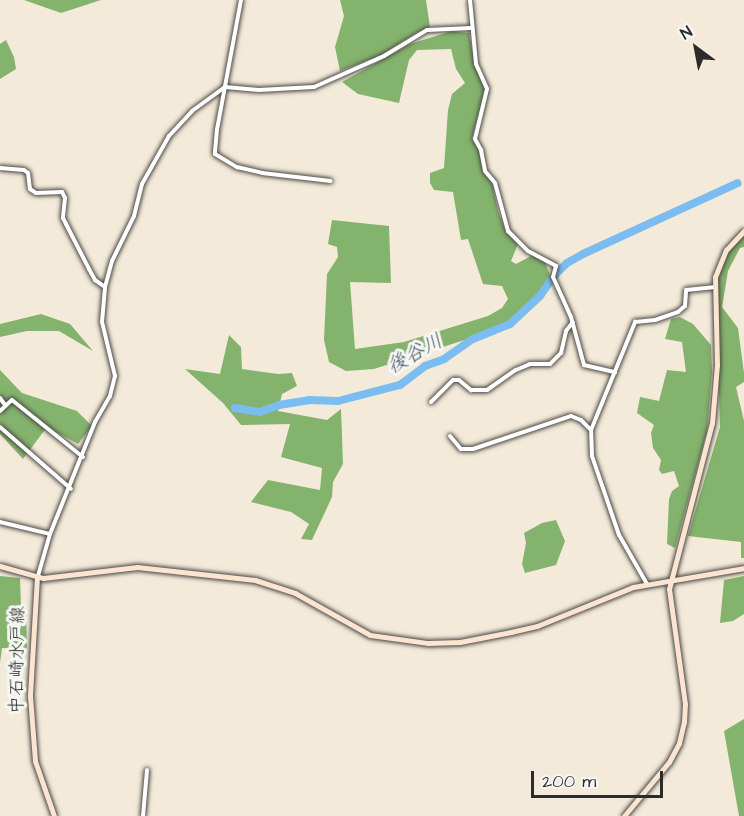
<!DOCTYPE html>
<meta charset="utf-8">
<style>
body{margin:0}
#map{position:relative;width:744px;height:816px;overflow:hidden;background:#f4ead9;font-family:"Architects Daughter","Klee One",sans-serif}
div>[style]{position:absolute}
.forest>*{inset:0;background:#84b36d}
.river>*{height:8px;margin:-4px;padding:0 4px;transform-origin:4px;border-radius:4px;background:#7cbdf1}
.roads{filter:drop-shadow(0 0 2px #494845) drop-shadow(0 0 2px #494845)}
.street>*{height:4px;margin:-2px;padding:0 2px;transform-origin:2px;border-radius:2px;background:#fff}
.secondary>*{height:5px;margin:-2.5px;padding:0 2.5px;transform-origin:2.5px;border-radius:2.5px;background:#fce5d0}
span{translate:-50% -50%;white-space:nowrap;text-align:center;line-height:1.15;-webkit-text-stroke:6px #f6f6f2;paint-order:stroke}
.street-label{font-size:18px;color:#2b2b2b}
.water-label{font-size:20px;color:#435766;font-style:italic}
.north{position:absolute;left:666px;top:18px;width:60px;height:60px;-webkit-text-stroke:4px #f6f6f2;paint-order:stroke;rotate:328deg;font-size:16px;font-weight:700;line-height:24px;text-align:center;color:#2b2b2b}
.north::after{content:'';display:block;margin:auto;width:21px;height:27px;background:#2b2b2b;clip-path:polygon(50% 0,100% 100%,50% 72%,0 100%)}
.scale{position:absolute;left:531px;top:771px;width:132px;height:27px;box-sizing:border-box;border:3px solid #2b2b2b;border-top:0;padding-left:8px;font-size:18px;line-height:21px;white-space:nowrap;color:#2b2b2b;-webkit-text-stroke:4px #f6f6f2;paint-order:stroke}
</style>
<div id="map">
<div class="forest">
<div style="clip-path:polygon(24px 0,101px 0,61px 13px)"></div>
<div style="clip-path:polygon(340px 0,426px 0,430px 27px,416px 33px,381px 55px,340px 71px,335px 47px,344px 16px)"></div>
<div style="clip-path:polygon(452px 31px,469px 33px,475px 66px,483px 82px,485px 91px,472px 138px,479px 151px,483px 172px,492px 183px,498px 211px,506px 232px,518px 244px,511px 261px,516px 264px,533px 255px,544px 259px,551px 278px,544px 289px,516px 319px,502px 328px,374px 369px,346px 371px,329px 362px,324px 340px,327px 274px,338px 257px,337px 247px,328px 244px,332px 220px,389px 226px,391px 283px,350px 282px,355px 349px,404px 342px,488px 316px,502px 308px,508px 299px,502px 286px,483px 284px,468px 239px,461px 240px,453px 192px,434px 190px,430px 183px,430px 173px,444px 168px,448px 110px,452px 94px,465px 83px,456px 69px,451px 49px,417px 50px,409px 60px,399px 103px,358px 94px,342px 82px,410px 44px)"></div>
<div style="clip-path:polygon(6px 40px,14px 57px,16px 69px,0 79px,0 44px)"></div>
<div style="clip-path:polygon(744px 236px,744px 247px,740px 248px,728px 271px,722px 307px,738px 328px,744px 373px,744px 382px,736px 387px,744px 421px,744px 558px,741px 558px,741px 542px,688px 536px,720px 427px,716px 288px,720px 268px,728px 251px)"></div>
<div style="clip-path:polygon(41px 314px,70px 324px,93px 351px,59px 331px,27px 331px,0 337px,0 324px)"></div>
<div style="clip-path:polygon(680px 317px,693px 324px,711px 345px,712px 371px,707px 431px,675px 548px,667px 544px,669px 499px,672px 491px,679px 486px,674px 471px,662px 474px,659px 470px,661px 460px,653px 448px,651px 433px,654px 425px,637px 413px,640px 397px,659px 401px,667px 370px,686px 372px,682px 342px,665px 339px,671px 319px)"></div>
<div style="clip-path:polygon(229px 335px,241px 347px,242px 369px,278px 374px,292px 373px,297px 386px,282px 394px,278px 411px,327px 420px,341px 409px,343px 464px,333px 482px,332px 497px,312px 540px,301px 539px,309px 524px,291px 512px,251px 502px,268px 480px,320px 490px,322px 468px,281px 457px,290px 424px,241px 425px,223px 403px,185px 369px,220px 374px)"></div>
<div style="clip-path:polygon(0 370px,22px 393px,77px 411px,92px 426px,78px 444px,47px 427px,23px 459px,0 434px)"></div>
<div style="clip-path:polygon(556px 520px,565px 541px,556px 565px,525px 573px,522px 564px,526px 543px,524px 533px,542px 523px)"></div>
<div style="clip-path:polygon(0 576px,20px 578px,21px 606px,26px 608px,27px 649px,2px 648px,0 663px)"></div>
<div style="clip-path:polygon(744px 576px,744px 614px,733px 621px,720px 623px,724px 580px)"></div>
<div style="clip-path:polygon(744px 719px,744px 816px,739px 816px,724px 731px)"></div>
</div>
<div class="river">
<div style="left:554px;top:276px;width:18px;rotate:-45deg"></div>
<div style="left:567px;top:263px;width:18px;rotate:-29deg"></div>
<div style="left:583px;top:254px;width:170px;rotate:-24.6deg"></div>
<div style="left:235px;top:408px;width:25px;rotate:9deg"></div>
<div style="left:260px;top:412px;width:20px;rotate:-20deg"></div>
<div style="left:279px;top:405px;width:30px;rotate:-9deg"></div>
<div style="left:309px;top:400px;width:29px;rotate:2deg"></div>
<div style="left:338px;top:401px;width:64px;rotate:-14.5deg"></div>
<div style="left:400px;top:385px;width:31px;rotate:-37deg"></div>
<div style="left:425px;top:366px;width:20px;rotate:-20deg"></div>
<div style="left:444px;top:359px;width:35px;rotate:-35deg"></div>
<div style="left:473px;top:339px;width:40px;rotate:-22deg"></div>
<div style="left:510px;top:324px;width:41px;rotate:-43deg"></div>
<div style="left:540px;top:296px;width:21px;rotate:-55deg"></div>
</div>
<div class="roads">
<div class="street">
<div style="left:241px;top:0;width:131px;rotate:100.5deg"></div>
<div style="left:217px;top:129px;width:25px;rotate:95deg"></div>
<div style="left:215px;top:154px;width:26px;rotate:31deg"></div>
<div style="left:237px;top:167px;width:26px;rotate:13deg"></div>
<div style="left:262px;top:173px;width:69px;rotate:6.6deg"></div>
<div style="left:470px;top:0;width:64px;rotate:84.6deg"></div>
<div style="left:476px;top:64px;width:27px;rotate:66deg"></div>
<div style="left:487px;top:89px;width:51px;rotate:103.5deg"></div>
<div style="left:475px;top:139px;width:13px;rotate:61deg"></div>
<div style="left:481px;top:150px;width:21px;rotate:79deg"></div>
<div style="left:485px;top:171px;width:16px;rotate:50deg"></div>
<div style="left:495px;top:183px;width:50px;rotate:74.8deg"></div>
<div style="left:508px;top:231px;width:28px;rotate:45deg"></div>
<div style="left:528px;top:251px;width:32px;rotate:28deg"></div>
<div style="left:556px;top:266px;width:11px;rotate:105deg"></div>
<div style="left:553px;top:277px;width:44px;rotate:65.8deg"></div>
<div style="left:571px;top:317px;width:50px;rotate:74.8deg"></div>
<div style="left:584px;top:365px;width:32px;rotate:13deg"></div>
<div style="left:0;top:168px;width:24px;rotate:5deg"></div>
<div style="left:24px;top:170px;width:5px;rotate:37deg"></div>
<div style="left:28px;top:173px;width:16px;rotate:83deg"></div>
<div style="left:30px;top:189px;width:7px;rotate:34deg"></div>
<div style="left:36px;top:193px;width:26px;rotate:-2deg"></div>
<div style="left:62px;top:192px;width:7px;rotate:63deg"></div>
<div style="left:65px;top:198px;width:20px;rotate:96deg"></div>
<div style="left:63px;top:218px;width:7px;rotate:63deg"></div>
<div style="left:66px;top:224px;width:51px;rotate:62.9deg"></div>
<div style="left:89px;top:269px;width:13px;rotate:61deg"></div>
<div style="left:95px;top:280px;width:12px;rotate:35deg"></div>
<div style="left:0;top:398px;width:9px;rotate:54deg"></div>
<div style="left:431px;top:402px;width:31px;rotate:-45deg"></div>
<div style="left:453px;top:380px;width:6px"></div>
<div style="left:459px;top:380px;width:16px;rotate:40deg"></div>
<div style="left:471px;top:390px;width:16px"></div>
<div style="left:487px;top:390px;width:35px;rotate:-35deg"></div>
<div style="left:516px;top:370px;width:15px;rotate:-23deg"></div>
<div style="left:530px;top:364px;width:20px"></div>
<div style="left:550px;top:364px;width:16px;rotate:-45deg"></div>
<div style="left:561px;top:353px;width:23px;rotate:-77deg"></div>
<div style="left:566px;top:331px;width:11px;rotate:-52deg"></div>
<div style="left:0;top:411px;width:16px;rotate:-43deg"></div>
<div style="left:12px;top:400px;width:91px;rotate:38.8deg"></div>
<div style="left:0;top:427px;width:94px;rotate:41.1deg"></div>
<div style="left:450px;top:436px;width:17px;rotate:50deg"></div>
<div style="left:461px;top:449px;width:12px"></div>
<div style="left:473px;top:449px;width:103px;rotate:-18.6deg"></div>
<div style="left:571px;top:416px;width:11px;rotate:22deg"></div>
<div style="left:581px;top:420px;width:14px;rotate:45deg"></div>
<div style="left:0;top:522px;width:51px;rotate:13.5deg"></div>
<div style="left:38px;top:576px;width:44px;rotate:-74.1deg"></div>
<div style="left:50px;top:534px;width:121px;rotate:-68.1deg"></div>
<div style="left:95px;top:422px;width:30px;rotate:-60deg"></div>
<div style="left:110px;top:396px;width:21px;rotate:-76deg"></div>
<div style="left:115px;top:376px;width:56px;rotate:-103.5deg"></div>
<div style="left:102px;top:322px;width:35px;rotate:-85deg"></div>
<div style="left:105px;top:287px;width:27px;rotate:-75deg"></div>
<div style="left:112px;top:261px;width:50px;rotate:-63.9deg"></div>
<div style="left:134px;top:216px;width:33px;rotate:-76deg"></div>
<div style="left:142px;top:184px;width:55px;rotate:-60.6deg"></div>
<div style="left:169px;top:136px;width:34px;rotate:-47deg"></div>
<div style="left:192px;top:111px;width:41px;rotate:-36deg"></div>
<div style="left:225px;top:87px;width:34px;rotate:5deg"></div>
<div style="left:259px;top:90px;width:55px;rotate:-3.1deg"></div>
<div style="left:314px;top:87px;width:77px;rotate:-23.9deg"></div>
<div style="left:384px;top:56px;width:50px;rotate:-31.2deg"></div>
<div style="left:427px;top:30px;width:44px;rotate:-2.6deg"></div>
<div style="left:647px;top:584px;width:56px;rotate:-119.7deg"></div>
<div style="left:619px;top:535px;width:83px;rotate:-108.9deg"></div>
<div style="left:592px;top:456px;width:26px;rotate:-92deg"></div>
<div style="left:591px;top:430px;width:117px;rotate:-67.8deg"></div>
<div style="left:635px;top:322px;width:20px;rotate:-6deg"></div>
<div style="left:655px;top:320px;width:24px;rotate:-19deg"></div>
<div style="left:678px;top:312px;width:9px;rotate:-41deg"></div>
<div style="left:685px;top:306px;width:16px;rotate:-86deg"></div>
<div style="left:686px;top:290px;width:27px;rotate:-6deg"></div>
<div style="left:143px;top:816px;width:46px;rotate:-85deg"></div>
</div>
<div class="secondary">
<div style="left:0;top:566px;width:45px;rotate:15.6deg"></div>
<div style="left:43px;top:578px;width:95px;rotate:-6.7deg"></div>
<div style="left:137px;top:567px;width:119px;rotate:6.3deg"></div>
<div style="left:255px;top:580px;width:42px;rotate:18deg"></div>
<div style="left:295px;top:593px;width:86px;rotate:29.2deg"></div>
<div style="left:370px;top:635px;width:59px;rotate:7.9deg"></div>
<div style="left:428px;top:643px;width:32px;rotate:-2deg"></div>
<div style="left:460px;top:642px;width:52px;rotate:-11.1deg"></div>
<div style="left:511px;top:632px;width:27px;rotate:-13deg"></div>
<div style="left:537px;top:626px;width:104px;rotate:-22.1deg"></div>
<div style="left:633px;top:587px;width:113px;rotate:-9.7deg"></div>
<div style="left:37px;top:577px;width:119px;rotate:93.4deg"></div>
<div style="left:30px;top:696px;width:65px;rotate:85.6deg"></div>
<div style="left:35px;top:761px;width:58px;rotate:70.9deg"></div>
<div style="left:624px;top:816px;width:70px;rotate:-50.2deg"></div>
<div style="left:669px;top:762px;width:21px;rotate:-62deg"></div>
<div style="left:679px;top:743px;width:22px;rotate:-77deg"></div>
<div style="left:684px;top:722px;width:18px;rotate:-87deg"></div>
<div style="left:685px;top:704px;width:116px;rotate:-97.9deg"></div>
<div style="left:669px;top:589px;width:171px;rotate:-75.5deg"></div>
<div style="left:712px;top:423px;width:58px;rotate:-85.1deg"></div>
<div style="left:717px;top:365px;width:88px;rotate:-91.3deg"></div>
<div style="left:715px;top:277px;width:29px;rotate:-68deg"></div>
<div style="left:726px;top:250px;width:26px;rotate:-47deg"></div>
</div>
</div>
<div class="street-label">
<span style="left:18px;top:660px;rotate:-89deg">中石崎水戸線</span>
</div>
<div class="water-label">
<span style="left:415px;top:354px;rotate:-29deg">後谷川</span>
</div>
<div class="north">N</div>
<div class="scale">200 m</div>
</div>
